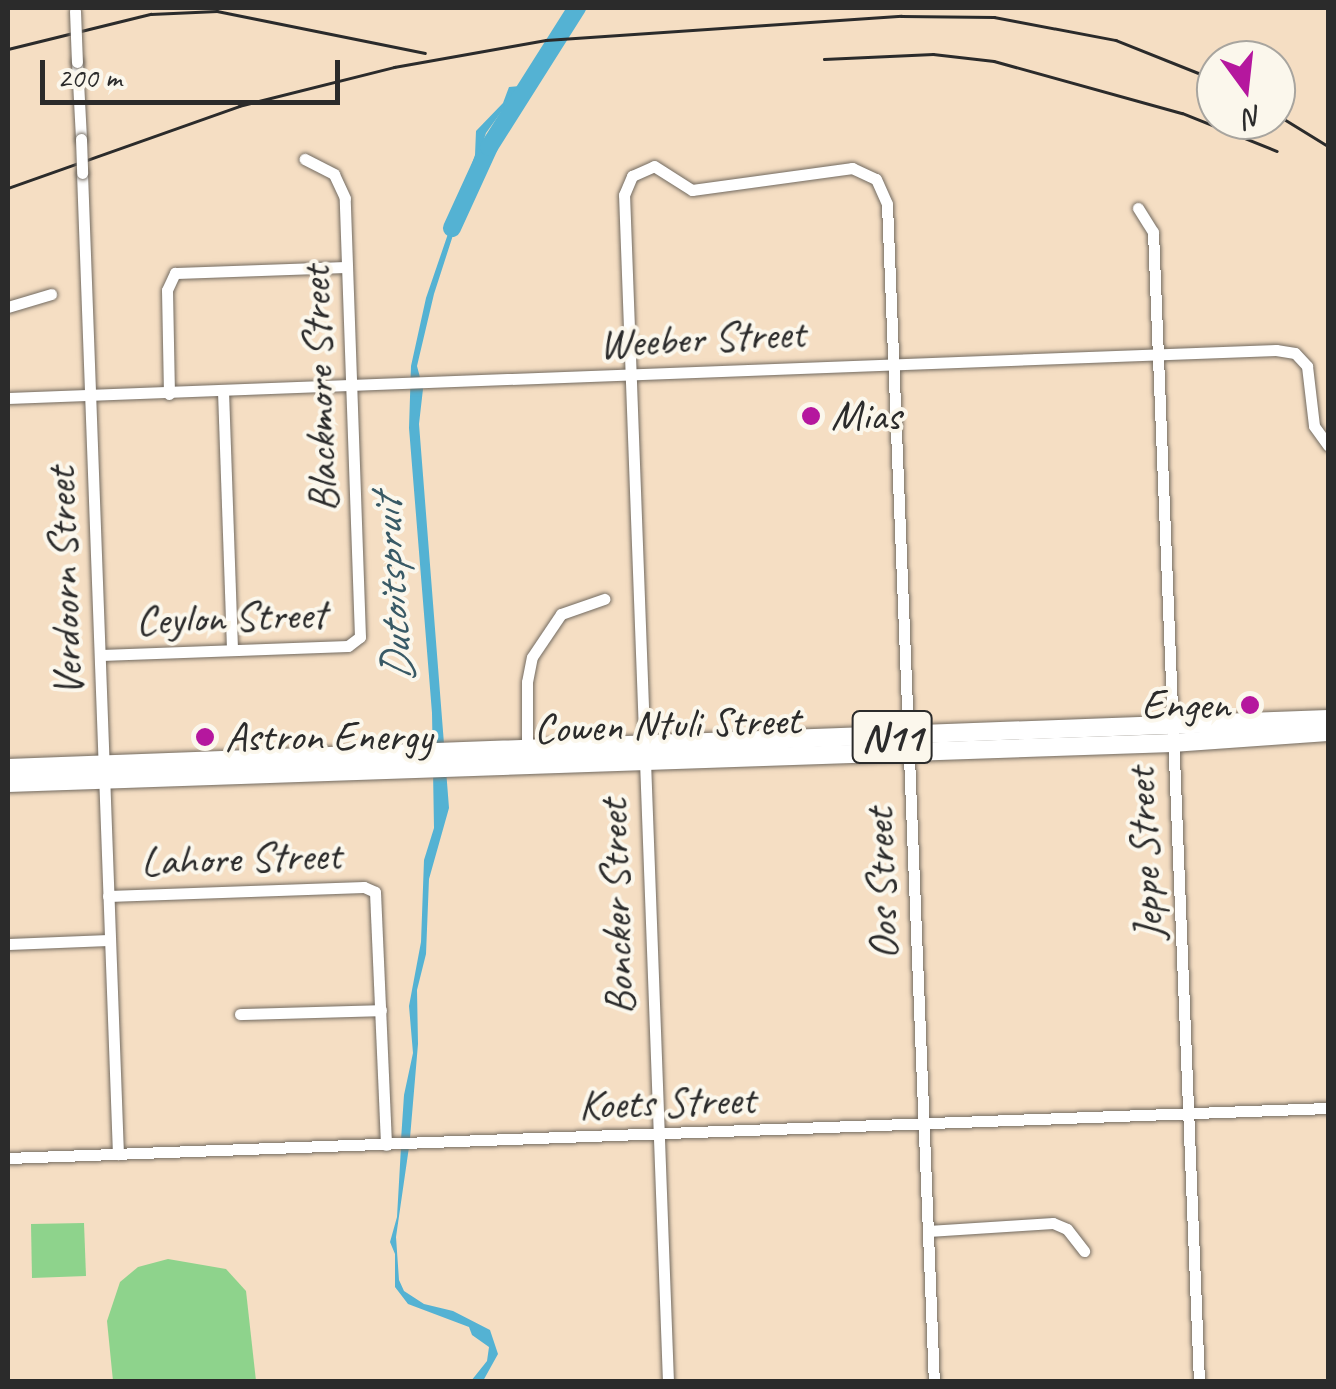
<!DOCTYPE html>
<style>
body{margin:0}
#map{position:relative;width:1336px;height:1389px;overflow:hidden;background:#f5dec3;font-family:Caveat,sans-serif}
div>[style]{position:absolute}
.green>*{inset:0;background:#8ed38c}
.water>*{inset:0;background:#54b2d3}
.river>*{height:18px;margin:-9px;padding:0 9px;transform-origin:9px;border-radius:9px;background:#54b2d3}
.roads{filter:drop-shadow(0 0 2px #726a60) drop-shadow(0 0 2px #726a60)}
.minor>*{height:11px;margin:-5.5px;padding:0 5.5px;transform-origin:5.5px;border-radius:5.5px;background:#fff}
.highway>*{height:18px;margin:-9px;padding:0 9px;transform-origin:9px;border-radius:9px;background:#fff}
.rail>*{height:2.5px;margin:-1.25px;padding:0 1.25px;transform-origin:1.25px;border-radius:1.25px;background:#2b2b2b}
.bridges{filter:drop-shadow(0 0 2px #726a60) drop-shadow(0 0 2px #726a60)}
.minor-bridge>*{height:11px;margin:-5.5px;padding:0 5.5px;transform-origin:5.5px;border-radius:5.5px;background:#fff}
.dots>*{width:28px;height:28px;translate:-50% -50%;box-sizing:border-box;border:5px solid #fbf7ec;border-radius:50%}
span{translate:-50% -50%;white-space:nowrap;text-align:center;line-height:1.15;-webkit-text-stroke:8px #fbf7ec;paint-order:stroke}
.shield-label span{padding:2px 8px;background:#fbf7ec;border:2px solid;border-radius:8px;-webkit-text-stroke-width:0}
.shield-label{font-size:40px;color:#2b2b2b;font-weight:700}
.street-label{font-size:42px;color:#2b2b2b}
.poi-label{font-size:42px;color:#2b2b2b}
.left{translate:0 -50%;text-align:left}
.right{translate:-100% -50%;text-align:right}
.water-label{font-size:45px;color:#395a66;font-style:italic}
.frame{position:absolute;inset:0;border:10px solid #2b2b2b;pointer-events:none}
.north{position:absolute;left:1196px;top:40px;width:100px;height:100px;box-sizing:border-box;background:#fbf7ec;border:2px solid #a8a59f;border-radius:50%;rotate:165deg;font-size:28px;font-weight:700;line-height:40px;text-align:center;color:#2b2b2b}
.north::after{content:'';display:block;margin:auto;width:35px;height:45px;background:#b5179e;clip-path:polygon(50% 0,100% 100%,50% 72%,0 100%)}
.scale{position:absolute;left:40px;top:60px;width:300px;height:45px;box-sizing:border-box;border:5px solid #2b2b2b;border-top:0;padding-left:12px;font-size:30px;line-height:35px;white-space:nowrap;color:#2b2b2b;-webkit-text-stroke:8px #fbf7ec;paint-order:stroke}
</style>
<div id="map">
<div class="green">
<div style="clip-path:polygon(84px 1223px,86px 1276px,32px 1278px,31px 1224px)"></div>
<div style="clip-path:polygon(168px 1259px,226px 1269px,246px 1291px,256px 1381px,113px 1381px,107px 1321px,120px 1282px,138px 1267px)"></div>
</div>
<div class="water">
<div style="clip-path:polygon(520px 86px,486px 133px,434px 294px,417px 366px,423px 389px,419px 424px,449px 808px,429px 879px,426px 954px,417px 990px,418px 1044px,410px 1138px,401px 1140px,404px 1095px,413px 1053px,409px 1006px,421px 942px,424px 860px,434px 828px,432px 713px,409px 428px,411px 366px,426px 298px,475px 155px,476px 131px,503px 103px,509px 87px)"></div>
<div style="clip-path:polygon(401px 1147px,409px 1147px,396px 1237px,399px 1280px,404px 1291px,424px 1304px,453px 1311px,490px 1330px,498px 1354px,483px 1381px,471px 1381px,487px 1361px,489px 1347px,472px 1335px,469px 1327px,408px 1304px,395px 1287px,395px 1254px,390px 1242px,397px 1217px)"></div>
</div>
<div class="river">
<div style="left:452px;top:228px;width:89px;rotate:-65.4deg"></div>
<div style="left:489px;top:147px;width:165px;rotate:-57.7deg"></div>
</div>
<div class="roads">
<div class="minor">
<div style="left:77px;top:62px;width:77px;rotate:87deg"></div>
<div style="left:82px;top:173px;width:982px;rotate:87.9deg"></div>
<div style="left:1138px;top:208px;width:28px;rotate:58deg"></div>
<div style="left:1153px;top:232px;width:1151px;rotate:87.71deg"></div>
<div style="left:8px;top:307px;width:45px;rotate:-16.8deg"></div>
<div style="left:223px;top:391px;width:259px;rotate:88deg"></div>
<div style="left:169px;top:394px;width:104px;rotate:-91.1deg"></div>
<div style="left:167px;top:290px;width:19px;rotate:-65deg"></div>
<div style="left:175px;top:273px;width:172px;rotate:-2deg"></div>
<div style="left:8px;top:398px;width:1269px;rotate:-2.17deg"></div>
<div style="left:1276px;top:350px;width:19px;rotate:9deg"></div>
<div style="left:1295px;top:353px;width:18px;rotate:47deg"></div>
<div style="left:1307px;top:366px;width:60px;rotate:83.3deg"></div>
<div style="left:1314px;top:426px;width:24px;rotate:54deg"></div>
<div style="left:101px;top:655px;width:247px;rotate:-2.1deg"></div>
<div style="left:348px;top:646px;width:15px;rotate:-37deg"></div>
<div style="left:360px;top:637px;width:439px;rotate:-92deg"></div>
<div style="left:345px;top:198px;width:26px;rotate:-115deg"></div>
<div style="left:334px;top:174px;width:33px;rotate:-153deg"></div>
<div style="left:527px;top:750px;width:68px;rotate:-90deg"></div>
<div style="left:527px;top:682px;width:25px;rotate:-79deg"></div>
<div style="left:532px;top:657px;width:52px;rotate:-56deg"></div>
<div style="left:561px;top:614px;width:46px;rotate:-19.2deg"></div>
<div style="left:108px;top:896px;width:256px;rotate:-2deg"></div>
<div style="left:364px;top:887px;width:12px;rotate:24deg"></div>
<div style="left:375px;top:892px;width:253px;rotate:87.5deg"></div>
<div style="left:8px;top:944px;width:101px;rotate:-2.3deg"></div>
<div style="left:240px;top:1014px;width:141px;rotate:-1.6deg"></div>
<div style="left:8px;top:1158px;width:1321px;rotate:-2.17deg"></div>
<div style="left:928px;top:1231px;width:125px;rotate:-3.7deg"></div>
<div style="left:1053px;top:1223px;width:15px;rotate:23deg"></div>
<div style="left:1067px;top:1229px;width:28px;rotate:52deg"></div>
<div style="left:668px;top:1382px;width:1188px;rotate:-92.12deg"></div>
<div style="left:624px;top:195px;width:21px;rotate:-67deg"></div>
<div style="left:632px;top:176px;width:24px;rotate:-24deg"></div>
<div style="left:654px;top:166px;width:45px;rotate:32.3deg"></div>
<div style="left:692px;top:190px;width:162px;rotate:-7.8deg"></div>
<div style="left:852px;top:168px;width:26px;rotate:25deg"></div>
<div style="left:876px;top:179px;width:27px;rotate:66deg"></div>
<div style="left:887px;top:204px;width:1179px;rotate:87.72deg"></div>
</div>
<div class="highway">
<div style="left:8px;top:768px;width:1321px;rotate:-2.13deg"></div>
<div style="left:8px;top:783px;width:1165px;rotate:-1.97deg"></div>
<div style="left:1172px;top:743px;width:156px;rotate:-4deg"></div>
</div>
</div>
<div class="rail">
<div style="left:8px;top:49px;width:147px;rotate:-13.8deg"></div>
<div style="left:151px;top:14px;width:66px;rotate:-2.6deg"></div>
<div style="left:217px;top:11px;width:212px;rotate:11.4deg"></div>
<div style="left:824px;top:59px;width:109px;rotate:-2.6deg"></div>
<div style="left:933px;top:54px;width:61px;rotate:6.5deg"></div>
<div style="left:994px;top:61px;width:195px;rotate:15.5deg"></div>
<div style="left:1182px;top:113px;width:102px;rotate:21.8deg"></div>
<div style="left:1276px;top:114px;width:61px;rotate:31.6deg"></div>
<div style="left:8px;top:188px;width:245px;rotate:-19.5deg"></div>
<div style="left:239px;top:106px;width:160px;rotate:-14.1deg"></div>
<div style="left:394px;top:67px;width:154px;rotate:-10.1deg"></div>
<div style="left:546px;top:40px;width:356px;rotate:-3.9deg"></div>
<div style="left:901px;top:16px;width:93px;rotate:0.6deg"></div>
<div style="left:994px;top:17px;width:124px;rotate:10.7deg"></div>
<div style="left:1116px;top:40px;width:108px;rotate:21.8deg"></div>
</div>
<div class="bridges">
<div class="minor-bridge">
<div style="left:75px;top:11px;width:51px;rotate:87.8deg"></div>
<div style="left:81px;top:139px;width:34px;rotate:88deg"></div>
</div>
</div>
<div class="dots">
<div style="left:811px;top:416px;background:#b5179e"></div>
<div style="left:1250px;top:705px;background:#b5179e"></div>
<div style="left:205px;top:737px;background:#b5179e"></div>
</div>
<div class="shield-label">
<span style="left:892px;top:737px">N11</span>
</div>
<div class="street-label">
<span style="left:702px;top:339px;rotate:-3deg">Weeber Street</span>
<span style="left:320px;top:389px;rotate:-92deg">Blackmore Street</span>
<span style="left:65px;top:582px;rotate:-92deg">Verdoorn Street</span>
<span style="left:231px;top:618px;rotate:-2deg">Ceylon Street</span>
<span style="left:667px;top:725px;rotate:-2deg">Cowen Ntuli Street</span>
<span style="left:1145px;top:854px;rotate:-93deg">Jeppe Street</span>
<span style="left:241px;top:859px;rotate:-2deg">Lahore Street</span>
<span style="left:882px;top:884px;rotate:-92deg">Oos Street</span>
<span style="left:617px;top:907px;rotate:-92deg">Boncker Street</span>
<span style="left:667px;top:1103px;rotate:-2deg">Koets Street</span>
</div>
<div class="poi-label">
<span class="left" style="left:831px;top:416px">Mias</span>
<span class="right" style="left:1230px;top:705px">Engen</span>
<span class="left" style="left:225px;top:737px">Astron Energy</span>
</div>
<div class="water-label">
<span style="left:392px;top:590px;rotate:-94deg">Dutoitspruit</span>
</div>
<div class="frame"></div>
<div class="north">N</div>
<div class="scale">200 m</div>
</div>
